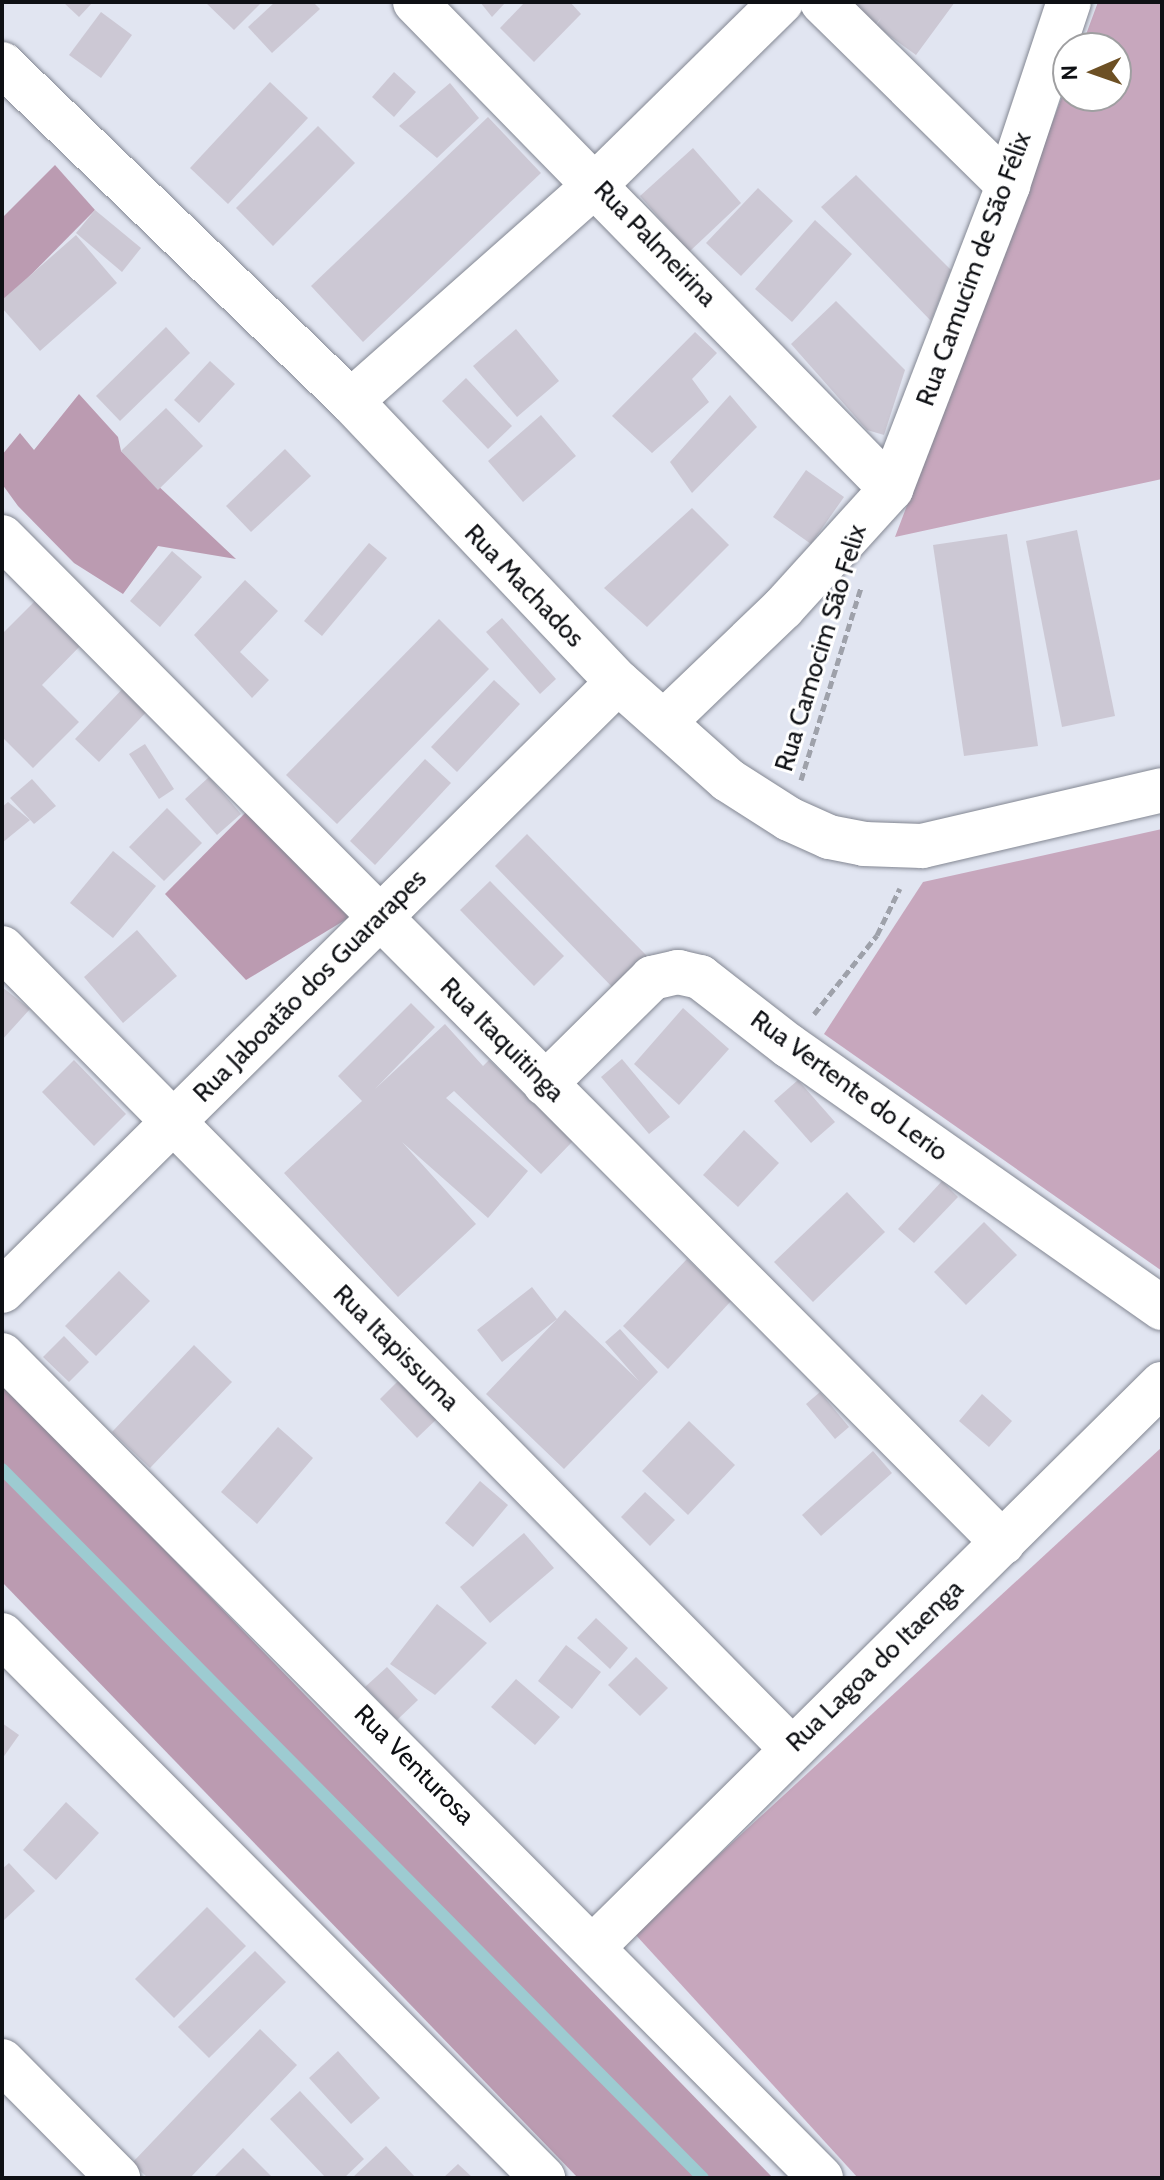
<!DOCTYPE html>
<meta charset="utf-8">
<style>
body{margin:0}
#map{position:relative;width:1164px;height:2180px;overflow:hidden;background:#e1e5f1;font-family:Cabin,sans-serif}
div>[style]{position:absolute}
.green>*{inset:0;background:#c7a7bd}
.forest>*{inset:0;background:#bb9bb1}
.stream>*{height:12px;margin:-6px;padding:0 6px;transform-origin:6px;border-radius:6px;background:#9dcbd1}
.building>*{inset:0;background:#ccc8d4}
.path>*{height:5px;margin-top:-2.5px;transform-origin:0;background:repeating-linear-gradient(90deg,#9ea1aa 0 8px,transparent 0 12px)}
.roads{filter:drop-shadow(0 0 2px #838792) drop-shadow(0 0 2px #838792)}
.minor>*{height:44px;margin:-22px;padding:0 22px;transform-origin:22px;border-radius:22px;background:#fff}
span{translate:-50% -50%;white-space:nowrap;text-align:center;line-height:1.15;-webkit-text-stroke:6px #fff;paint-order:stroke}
.street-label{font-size:26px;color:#0e1014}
.frame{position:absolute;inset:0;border:4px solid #0e1014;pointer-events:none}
.north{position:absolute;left:1052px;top:32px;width:80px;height:80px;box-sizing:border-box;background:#fff;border:2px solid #9f9fa1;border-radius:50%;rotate:268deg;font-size:22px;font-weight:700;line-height:32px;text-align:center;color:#0e1014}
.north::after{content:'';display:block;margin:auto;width:28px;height:36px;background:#6d5024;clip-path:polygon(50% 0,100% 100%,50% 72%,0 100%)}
</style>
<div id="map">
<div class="green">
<div style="clip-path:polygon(1098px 2px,1162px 2px,1162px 479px,895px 537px,1068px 81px,1068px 96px,1116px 96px,1116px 48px,1081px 48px)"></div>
<div style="clip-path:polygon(1162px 829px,1162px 1271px,824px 1034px,923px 882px)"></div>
<div style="clip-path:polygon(1162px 1447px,1162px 2178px,858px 2178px,634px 1933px)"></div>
</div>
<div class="forest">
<div style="clip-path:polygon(55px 165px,95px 210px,2px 304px,2px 218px)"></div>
<div style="clip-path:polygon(79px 394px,118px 437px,121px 451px,236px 559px,158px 546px,123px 594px,74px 563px,18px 506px,2px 484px,2px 455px,20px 433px,34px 450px)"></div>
<div style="clip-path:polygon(256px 802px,355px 914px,246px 980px,165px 894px)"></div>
<div style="clip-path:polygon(2px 1382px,773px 2178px,578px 2178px,2px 1582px)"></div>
</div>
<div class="stream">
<div style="left:2px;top:1469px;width:997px;rotate:45.33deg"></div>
</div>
<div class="building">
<div style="clip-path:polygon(63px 2px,93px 2px,79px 17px)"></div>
<div style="clip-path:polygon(205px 2px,262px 2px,234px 30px)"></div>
<div style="clip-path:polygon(275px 2px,313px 2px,320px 9px,272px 53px,248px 27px)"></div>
<div style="clip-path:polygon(480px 2px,506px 2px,492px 17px)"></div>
<div style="clip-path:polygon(525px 2px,570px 2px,581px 14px,534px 62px,500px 28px)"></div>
<div style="clip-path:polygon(841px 2px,955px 2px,916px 55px,876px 26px,881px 18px,874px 27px)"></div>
<div style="clip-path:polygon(101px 12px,132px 35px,101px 78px,69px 55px)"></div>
<div style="clip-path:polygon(394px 72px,416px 92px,394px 117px,372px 97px)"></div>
<div style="clip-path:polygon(270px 82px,308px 118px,228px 204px,190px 168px)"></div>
<div style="clip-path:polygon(450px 83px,479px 118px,437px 158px,399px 126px)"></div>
<div style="clip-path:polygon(488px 117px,541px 173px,363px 342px,311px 286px)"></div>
<div style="clip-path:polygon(318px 126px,355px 163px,273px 246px,236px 208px)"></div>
<div style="clip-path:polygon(693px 148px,741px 203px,689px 252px,640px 196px)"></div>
<div style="clip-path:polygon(856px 175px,951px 270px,931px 321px,821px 207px)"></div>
<div style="clip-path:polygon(758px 188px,793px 221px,741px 276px,706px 243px)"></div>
<div style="clip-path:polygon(95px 210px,141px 248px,122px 272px,76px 233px)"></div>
<div style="clip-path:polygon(815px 220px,852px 254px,792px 322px,755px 289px)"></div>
<div style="clip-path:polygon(76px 235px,117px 283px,40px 351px,2px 308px,2px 300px)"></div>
<div style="clip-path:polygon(836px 301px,905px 370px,884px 435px,867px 430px,791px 344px)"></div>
<div style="clip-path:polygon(166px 327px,190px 353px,120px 421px,96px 396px)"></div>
<div style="clip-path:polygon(516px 329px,559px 381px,517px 417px,473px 366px)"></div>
<div style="clip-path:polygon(695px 332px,717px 353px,692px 379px,709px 402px,652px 453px,612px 416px)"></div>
<div style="clip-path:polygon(210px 361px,235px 384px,199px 423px,174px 400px)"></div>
<div style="clip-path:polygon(466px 378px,512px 426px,488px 449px,442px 401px)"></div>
<div style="clip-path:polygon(730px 395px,757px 427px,692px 493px,670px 462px)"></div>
<div style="clip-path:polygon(166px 408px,203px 446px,158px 490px,121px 451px)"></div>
<div style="clip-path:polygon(541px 415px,576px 456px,523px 502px,488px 461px)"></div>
<div style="clip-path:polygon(285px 449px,311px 476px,251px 532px,226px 506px)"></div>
<div style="clip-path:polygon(806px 470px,844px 497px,811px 544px,773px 517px)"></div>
<div style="clip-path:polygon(692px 508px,729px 545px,647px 627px,604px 588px)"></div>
<div style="clip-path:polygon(1077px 530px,1115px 716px,1062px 727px,1026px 541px)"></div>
<div style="clip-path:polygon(1007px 534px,1038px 746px,964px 756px,933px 545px)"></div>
<div style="clip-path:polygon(369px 543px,387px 558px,322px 636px,304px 621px)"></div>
<div style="clip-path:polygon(172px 551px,202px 577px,160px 627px,130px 601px)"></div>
<div style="clip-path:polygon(245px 580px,278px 611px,240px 652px,269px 680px,252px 698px,194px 635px)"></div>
<div style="clip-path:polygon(39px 597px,84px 642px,42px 685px,79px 722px,33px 768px,2px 737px,2px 634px)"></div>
<div style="clip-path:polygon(502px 618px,556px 679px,540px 694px,486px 632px)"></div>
<div style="clip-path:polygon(439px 619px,489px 669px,337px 824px,286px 775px)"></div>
<div style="clip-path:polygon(494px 680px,520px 704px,457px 772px,431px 747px)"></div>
<div style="clip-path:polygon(128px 683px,152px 706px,99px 762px,75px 739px)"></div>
<div style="clip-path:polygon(145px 744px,174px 789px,159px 799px,129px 754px)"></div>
<div style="clip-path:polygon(425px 759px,451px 783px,375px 865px,350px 841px)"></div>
<div style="clip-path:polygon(209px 777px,241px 814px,217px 835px,185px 799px)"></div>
<div style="clip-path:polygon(32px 779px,56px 806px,34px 824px,10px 798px)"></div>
<div style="clip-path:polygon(8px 802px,30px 820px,2px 843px,2px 807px)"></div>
<div style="clip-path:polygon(167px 808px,202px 843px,164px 881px,129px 847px)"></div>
<div style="clip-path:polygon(527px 834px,648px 957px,615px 990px,495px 866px)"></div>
<div style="clip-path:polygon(113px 851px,156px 886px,113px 938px,70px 903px)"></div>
<div style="clip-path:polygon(490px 881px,564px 956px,534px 986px,460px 910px)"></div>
<div style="clip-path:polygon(137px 930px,177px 976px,123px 1023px,84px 977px)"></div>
<div style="clip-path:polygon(2px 987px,30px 1009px,2px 1040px)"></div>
<div style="clip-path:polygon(411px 1003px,435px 1027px,375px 1089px,445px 1024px,483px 1066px,489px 1060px,573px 1141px,541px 1174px,454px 1091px,446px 1098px,528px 1171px,488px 1218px,402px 1142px,476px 1224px,398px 1297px,284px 1173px,362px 1101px,338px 1076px)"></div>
<div style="clip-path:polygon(683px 1008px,729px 1049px,679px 1105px,634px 1064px)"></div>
<div style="clip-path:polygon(622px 1059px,670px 1117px,649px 1134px,601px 1077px)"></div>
<div style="clip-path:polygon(74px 1060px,126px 1114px,94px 1146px,42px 1092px)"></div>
<div style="clip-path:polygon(798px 1080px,835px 1122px,811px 1143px,774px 1101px)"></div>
<div style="clip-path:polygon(744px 1130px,779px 1163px,738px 1207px,703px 1175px)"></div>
<div style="clip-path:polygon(942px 1181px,958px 1197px,914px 1243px,898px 1229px)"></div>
<div style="clip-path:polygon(847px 1192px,885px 1232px,813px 1302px,774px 1262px)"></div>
<div style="clip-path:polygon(984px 1222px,1017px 1255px,966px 1305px,934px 1272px)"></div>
<div style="clip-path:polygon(687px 1259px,731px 1301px,668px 1369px,623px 1326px)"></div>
<div style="clip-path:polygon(119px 1271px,150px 1301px,96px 1356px,65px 1326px)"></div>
<div style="clip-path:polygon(532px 1287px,557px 1319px,565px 1310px,639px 1381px,605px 1342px,620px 1329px,658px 1372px,564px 1469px,486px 1394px,557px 1319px,502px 1362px,477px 1330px)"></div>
<div style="clip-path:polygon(64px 1336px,89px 1362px,69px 1382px,43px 1357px)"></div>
<div style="clip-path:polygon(194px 1345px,232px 1382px,150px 1468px,112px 1432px)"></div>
<div style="clip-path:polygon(404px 1375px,442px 1414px,417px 1438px,380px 1399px)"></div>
<div style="clip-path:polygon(820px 1392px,849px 1427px,835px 1439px,806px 1404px)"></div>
<div style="clip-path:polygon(982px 1394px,1012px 1421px,989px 1447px,959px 1421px)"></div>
<div style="clip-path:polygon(689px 1421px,735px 1465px,688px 1515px,642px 1471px)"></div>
<div style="clip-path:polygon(278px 1427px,313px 1458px,257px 1524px,221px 1492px)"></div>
<div style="clip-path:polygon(873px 1451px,892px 1473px,821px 1536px,802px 1515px)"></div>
<div style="clip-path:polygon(480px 1481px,508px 1505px,473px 1547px,445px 1523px)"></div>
<div style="clip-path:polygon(645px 1492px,675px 1520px,650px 1546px,621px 1517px)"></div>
<div style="clip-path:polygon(524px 1533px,554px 1568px,490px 1623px,460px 1587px)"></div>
<div style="clip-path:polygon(437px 1604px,487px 1643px,435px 1695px,390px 1664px)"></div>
<div style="clip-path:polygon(596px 1618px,628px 1648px,610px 1669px,577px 1638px)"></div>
<div style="clip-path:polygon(566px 1645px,601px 1672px,572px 1709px,538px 1681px)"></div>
<div style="clip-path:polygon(636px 1657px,668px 1688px,640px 1716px,608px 1685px)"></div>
<div style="clip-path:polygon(387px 1667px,418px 1700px,397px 1720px,365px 1687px)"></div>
<div style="clip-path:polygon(516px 1679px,560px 1717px,535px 1745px,491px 1707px)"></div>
<div style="clip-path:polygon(2px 1723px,19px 1735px,2px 1759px)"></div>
<div style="clip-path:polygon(66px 1802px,99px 1833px,56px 1880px,23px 1850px)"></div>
<div style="clip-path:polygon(9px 1863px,35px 1891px,2px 1922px,2px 1869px)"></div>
<div style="clip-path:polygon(207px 1907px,246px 1946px,174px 2018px,135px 1979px)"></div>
<div style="clip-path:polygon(255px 1951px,286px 1982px,209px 2058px,178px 2027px)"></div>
<div style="clip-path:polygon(260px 2029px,297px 2065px,190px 2178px,148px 2178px,132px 2163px)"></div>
<div style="clip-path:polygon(338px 2051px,380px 2098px,351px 2124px,309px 2078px)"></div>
<div style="clip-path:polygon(300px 2091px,364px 2159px,344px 2178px,326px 2178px,270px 2119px)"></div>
<div style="clip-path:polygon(386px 2146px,416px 2178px,352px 2178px)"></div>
<div style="clip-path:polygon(243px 2148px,273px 2178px,213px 2178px)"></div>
<div style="clip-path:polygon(458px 2164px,473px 2178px,443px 2178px)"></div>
</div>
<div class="path">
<div style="left:801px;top:780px;width:202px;rotate:-72.7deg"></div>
<div style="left:814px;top:1014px;width:101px;rotate:-51.4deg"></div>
<div style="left:877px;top:935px;width:52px;rotate:-63.9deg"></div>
</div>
<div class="roads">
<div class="minor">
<div style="left:415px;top:2px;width:681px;rotate:45.65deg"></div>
<div style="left:822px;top:2px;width:261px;rotate:44.5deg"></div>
<div style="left:2px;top:64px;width:485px;rotate:44deg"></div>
<div style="left:351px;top:401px;width:388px;rotate:46.5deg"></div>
<div style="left:618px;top:682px;width:147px;rotate:41.7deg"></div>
<div style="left:728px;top:780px;width:72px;rotate:32.6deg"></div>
<div style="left:789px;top:819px;width:44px;rotate:24.2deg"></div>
<div style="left:829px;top:837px;width:36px;rotate:11deg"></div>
<div style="left:864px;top:844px;width:58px;rotate:2deg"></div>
<div style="left:922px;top:846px;width:246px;rotate:-13.1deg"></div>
<div style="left:351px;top:401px;width:327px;rotate:-41.5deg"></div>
<div style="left:596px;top:184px;width:260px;rotate:-44.5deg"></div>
<div style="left:2px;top:537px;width:1419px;rotate:45.14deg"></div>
<div style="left:664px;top:722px;width:165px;rotate:-43.8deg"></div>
<div style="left:783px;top:608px;width:161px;rotate:-47.8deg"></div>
<div style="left:891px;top:489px;width:326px;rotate:-68.9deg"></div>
<div style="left:1008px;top:185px;width:193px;rotate:-71.6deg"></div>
<div style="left:2px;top:948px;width:1124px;rotate:45.4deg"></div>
<div style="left:545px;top:1084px;width:151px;rotate:-44.7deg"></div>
<div style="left:652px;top:978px;width:27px;rotate:-13deg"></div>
<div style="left:678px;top:972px;width:23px;rotate:13deg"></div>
<div style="left:700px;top:977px;width:113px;rotate:37.8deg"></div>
<div style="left:789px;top:1046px;width:456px;rotate:35.1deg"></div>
<div style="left:2px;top:1291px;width:866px;rotate:-44.67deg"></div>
<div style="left:2px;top:1355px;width:1161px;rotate:45.14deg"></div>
<div style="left:2px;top:1635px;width:767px;rotate:45.11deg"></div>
<div style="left:595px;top:1945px;width:798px;rotate:-44.7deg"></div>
<div style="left:2px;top:2061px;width:165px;rotate:45.2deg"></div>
</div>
</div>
<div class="street-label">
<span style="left:655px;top:244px;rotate:46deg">Rua Palmeirina</span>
<span style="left:974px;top:269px;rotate:-70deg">Rua Camucim de São Félix</span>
<span style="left:524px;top:586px;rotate:46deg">Rua Machados</span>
<span style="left:821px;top:648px;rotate:-73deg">Rua Camocim São Felix</span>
<span style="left:310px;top:986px;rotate:-45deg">Rua Jaboatão dos Guararapes</span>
<span style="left:502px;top:1040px;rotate:45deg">Rua Itaquitinga</span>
<span style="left:849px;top:1086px;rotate:36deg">Rua Vertente do Lerio</span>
<span style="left:396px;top:1348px;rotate:45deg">Rua Itapissuma</span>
<span style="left:875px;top:1666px;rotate:-44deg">Rua Lagoa do Itaenga</span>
<span style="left:414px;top:1765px;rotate:45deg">Rua Venturosa</span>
</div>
<div class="frame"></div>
<div class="north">N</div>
</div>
